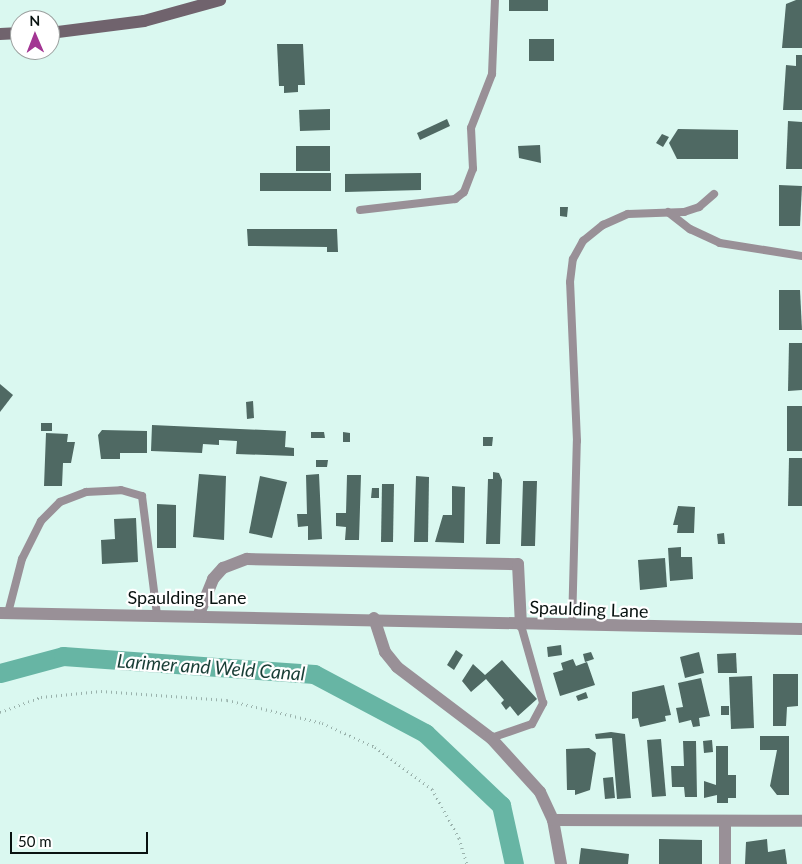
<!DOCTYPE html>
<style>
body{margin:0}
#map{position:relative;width:802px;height:864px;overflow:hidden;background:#daf8f0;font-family:Lato,sans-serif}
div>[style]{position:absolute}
.canal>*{height:19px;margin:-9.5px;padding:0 9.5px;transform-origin:9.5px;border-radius:9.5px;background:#67b5a4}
.building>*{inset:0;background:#4f6963}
.path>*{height:3px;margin-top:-1.5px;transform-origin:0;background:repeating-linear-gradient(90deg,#9ab2ac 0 1px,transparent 0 5px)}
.service>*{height:8px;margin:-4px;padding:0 4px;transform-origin:4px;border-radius:4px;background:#999097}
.minor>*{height:12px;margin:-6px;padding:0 6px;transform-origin:6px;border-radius:6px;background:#999097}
.secondary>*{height:12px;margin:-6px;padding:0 6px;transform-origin:6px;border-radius:6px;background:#70636d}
span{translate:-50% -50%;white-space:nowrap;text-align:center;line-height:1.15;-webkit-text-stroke:4.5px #fff;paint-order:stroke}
.street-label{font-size:18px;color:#081210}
.water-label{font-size:19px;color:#193e36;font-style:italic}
.north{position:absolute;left:10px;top:10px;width:50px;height:50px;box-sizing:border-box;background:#fff;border:1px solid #9ca09f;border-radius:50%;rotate:359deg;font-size:14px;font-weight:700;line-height:20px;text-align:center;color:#081210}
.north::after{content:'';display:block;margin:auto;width:18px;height:22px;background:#a33593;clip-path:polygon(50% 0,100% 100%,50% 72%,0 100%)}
.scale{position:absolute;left:10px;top:832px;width:138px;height:22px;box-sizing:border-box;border:2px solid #081210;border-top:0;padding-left:6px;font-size:15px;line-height:18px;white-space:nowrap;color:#081210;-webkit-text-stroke:4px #fff;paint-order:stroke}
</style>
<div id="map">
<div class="canal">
<div style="left:0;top:673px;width:65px;rotate:-15.1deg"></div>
<div style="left:63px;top:656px;width:252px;rotate:4.1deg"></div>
<div style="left:314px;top:674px;width:126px;rotate:28deg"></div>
<div style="left:425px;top:733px;width:105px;rotate:43.5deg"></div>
<div style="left:501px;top:805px;width:60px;rotate:77.6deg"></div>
</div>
<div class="building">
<div style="clip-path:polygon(509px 0,548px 0,548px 11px,509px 11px)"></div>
<div style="clip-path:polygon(796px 0,802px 0,802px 48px,782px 48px,786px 4px)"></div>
<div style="clip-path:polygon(529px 39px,554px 39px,554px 61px,529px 61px)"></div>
<div style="clip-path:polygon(277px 44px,303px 44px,305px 85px,298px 85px,298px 92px,284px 93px,284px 86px,279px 86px)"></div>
<div style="clip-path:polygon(796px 55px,802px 55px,802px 110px,783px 110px,786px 65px,796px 66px)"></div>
<div style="clip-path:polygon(330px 109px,330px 130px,300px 131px,299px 110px)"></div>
<div style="clip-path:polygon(447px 119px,450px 126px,420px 140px,417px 133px)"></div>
<div style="clip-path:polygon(788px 121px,802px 122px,802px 169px,786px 169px)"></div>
<div style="clip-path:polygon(678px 129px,738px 130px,738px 159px,677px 159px,669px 143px)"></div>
<div style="clip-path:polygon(662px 134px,669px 137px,663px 147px,656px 143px)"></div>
<div style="clip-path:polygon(540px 145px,541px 163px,519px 158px,518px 146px)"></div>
<div style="clip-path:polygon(296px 146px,330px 146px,330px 171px,296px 171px)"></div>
<div style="clip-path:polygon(260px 173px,331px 173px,331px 191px,260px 191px)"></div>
<div style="clip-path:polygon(421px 173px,421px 190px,345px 192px,345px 174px)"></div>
<div style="clip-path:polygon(779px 185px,802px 186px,800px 226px,779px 226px)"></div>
<div style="clip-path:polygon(560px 207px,568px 207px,567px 217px,560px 216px)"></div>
<div style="clip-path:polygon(247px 229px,337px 229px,338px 252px,327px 252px,327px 247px,248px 246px)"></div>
<div style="clip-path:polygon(779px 290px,800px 290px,802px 330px,779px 330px)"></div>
<div style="clip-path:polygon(789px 343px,802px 343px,802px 390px,788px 391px)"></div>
<div style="clip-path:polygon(0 384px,13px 395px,0 412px)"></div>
<div style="clip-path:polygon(253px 401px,254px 418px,247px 419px,246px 402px)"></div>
<div style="clip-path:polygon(787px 406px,802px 406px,802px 451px,787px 451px)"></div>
<div style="clip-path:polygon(41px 423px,52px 423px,52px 431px,41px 431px)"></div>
<div style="clip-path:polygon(152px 425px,286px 431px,285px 447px,294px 448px,294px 456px,236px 454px,237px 441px,219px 440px,219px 445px,203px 444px,202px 453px,151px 451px)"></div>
<div style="clip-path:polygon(102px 430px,147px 431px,147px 453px,120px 453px,120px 459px,101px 459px,98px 435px)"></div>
<div style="clip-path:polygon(311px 432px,324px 432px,325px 438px,311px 438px)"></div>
<div style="clip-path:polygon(343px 432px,350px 433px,350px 442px,343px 442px)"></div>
<div style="clip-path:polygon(46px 433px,68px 434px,67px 442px,75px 442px,71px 463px,63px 463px,62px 486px,44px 486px)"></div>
<div style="clip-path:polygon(483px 437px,493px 437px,492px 446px,483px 446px)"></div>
<div style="clip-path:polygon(789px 458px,802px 458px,802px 506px,788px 506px)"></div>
<div style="clip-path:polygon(316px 460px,328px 460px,327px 467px,316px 467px)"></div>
<div style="clip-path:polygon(493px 472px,499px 473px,502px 480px,500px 544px,486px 544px,488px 479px,493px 479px)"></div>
<div style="clip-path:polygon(199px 474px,226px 476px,224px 540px,193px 537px)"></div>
<div style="clip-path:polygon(319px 474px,322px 539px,308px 540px,308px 526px,298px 527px,297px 514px,307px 514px,306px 475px)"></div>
<div style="clip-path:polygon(347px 475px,361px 475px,359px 540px,345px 540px,346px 527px,336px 526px,336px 513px,346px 513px)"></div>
<div style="clip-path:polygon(260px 476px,287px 482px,272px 538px,249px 533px)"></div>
<div style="clip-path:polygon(416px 476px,429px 477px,428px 542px,414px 542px)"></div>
<div style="clip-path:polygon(523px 481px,537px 481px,535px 546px,521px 546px)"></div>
<div style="clip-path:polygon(382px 484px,394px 484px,393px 542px,381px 542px)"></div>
<div style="clip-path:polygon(452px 486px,465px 487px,464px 543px,435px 542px,443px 515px,452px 515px)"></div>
<div style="clip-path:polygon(372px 488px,379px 488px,379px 498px,371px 498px)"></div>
<div style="clip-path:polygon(157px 504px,176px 505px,176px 548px,157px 548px)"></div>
<div style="clip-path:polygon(678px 506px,695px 507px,694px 533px,677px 533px,678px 525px,673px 525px)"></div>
<div style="clip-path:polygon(136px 518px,138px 562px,102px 564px,101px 540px,115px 539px,114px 519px)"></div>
<div style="clip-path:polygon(724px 533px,725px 544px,718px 544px,717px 534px)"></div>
<div style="clip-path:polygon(681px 547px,681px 557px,692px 557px,693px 579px,670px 581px,668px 548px)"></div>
<div style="clip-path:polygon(665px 558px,667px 587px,640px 590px,638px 560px)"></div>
<div style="clip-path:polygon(561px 645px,562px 655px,548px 657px,547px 647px)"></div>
<div style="clip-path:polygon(456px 650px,463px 655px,454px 670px,447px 665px)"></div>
<div style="clip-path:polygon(591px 652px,594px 659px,585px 662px,583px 654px)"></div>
<div style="clip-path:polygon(699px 652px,704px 673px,685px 678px,680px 657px)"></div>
<div style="clip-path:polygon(736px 653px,737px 673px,718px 673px,717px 654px)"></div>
<div style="clip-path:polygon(573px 659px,576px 666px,587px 662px,595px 685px,560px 696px,553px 673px,563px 670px,561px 663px)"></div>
<div style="clip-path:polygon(502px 660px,537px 699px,518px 716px,510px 706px,506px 710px,501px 703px,504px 700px,486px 679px,471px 692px,462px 681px,473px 664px,485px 675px)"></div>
<div style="clip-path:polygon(773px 674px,798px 674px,798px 706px,787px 707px,786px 726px,773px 726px)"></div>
<div style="clip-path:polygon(752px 676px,754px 728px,731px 729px,729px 677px)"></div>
<div style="clip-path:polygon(701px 678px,710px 716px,699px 718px,700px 726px,693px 727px,691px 720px,679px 723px,676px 708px,683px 707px,678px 683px)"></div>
<div style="clip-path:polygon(664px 685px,671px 715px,665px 716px,666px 721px,640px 727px,638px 718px,632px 719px,632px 692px)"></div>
<div style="clip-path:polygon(586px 692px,588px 698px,578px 701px,576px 696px)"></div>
<div style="clip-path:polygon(721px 706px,729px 706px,729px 715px,721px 715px)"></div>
<div style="clip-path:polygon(611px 732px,625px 734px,631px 798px,617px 799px,612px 738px,596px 739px,595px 734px)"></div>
<div style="clip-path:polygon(760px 736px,789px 736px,789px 795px,777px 795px,770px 786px,777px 750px,760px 750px)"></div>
<div style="clip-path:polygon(661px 739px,666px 796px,652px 797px,647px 740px)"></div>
<div style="clip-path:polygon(712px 740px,713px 752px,704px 753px,703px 741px)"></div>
<div style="clip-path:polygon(683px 741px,696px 741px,697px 797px,685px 797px,684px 787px,672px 787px,671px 766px,684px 766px)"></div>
<div style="clip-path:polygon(716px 746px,728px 746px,728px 775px,736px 775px,736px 798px,728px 798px,728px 803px,717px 803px,717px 795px,704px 798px,704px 781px,716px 785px)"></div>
<div style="clip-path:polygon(589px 748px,596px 753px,590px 790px,575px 795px,575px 790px,567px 790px,566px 749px)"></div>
<div style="clip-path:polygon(613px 777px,615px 798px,605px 799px,603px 778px)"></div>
<div style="clip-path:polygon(659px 839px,702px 840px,702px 864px,659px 864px)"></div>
<div style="clip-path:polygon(767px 839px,768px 852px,785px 849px,787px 864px,745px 864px,746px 842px)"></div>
<div style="clip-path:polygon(581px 848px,629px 854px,628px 864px,579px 864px)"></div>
</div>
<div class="path">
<div style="left:0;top:712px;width:44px;rotate:-20.1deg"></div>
<div style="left:41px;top:697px;width:60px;rotate:-5.7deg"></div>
<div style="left:101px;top:691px;width:126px;rotate:4.1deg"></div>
<div style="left:227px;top:700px;width:98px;rotate:13.6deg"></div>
<div style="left:322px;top:723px;width:58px;rotate:24.4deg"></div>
<div style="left:375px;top:747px;width:71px;rotate:36.4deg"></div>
<div style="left:432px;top:789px;width:56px;rotate:61.1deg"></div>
<div style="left:459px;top:838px;width:27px;rotate:73deg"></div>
</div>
<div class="service">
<div style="left:360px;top:210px;width:96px;rotate:-6.6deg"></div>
<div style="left:455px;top:199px;width:11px;rotate:-38deg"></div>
<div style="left:464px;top:192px;width:25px;rotate:-69deg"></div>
<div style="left:473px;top:169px;width:41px;rotate:-92.8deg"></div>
<div style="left:471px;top:128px;width:58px;rotate:-68.7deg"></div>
<div style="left:492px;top:74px;width:74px;rotate:-87.7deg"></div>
<div style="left:668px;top:212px;width:28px;rotate:38deg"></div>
<div style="left:690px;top:229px;width:33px;rotate:25deg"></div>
<div style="left:720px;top:243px;width:83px;rotate:9deg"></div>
<div style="left:8px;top:613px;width:56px;rotate:-75.5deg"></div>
<div style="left:22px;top:559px;width:42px;rotate:-63.4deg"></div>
<div style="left:41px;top:521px;width:27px;rotate:-45deg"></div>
<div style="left:60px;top:502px;width:28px;rotate:-21deg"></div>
<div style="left:86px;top:492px;width:35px;rotate:-3deg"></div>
<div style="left:121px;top:490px;width:22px;rotate:16deg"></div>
<div style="left:142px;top:496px;width:119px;rotate:82.8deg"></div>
<div style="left:572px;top:626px;width:185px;rotate:-88.5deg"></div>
<div style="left:577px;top:441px;width:159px;rotate:-92.5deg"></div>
<div style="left:570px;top:282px;width:23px;rotate:-83deg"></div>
<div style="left:573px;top:259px;width:21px;rotate:-61deg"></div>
<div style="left:583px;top:241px;width:26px;rotate:-39deg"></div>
<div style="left:603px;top:225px;width:27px;rotate:-24deg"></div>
<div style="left:628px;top:214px;width:56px;rotate:-2deg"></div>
<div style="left:684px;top:212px;width:16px;rotate:-18deg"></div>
<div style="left:699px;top:207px;width:20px;rotate:-41deg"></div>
<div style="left:491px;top:738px;width:43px;rotate:-18.9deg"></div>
<div style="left:532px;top:724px;width:24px;rotate:-62deg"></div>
<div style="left:543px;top:703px;width:81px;rotate:-105.8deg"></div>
</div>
<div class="minor">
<div style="left:0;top:613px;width:802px;rotate:1.14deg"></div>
<div style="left:199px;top:614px;width:38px;rotate:-68deg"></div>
<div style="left:213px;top:579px;width:15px;rotate:-48deg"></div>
<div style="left:223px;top:568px;width:26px;rotate:-21deg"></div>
<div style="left:247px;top:559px;width:271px;rotate:1.1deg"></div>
<div style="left:518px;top:564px;width:61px;rotate:87.2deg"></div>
<div style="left:374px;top:618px;width:36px;rotate:72deg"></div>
<div style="left:385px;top:652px;width:19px;rotate:51deg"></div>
<div style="left:397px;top:667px;width:118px;rotate:37.1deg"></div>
<div style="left:491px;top:738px;width:73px;rotate:47.8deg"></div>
<div style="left:540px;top:792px;width:31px;rotate:65deg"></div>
<div style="left:553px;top:820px;width:45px;rotate:79.7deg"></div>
<div style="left:553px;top:820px;width:249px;rotate:0.2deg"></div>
<div style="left:725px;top:864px;width:43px;rotate:-90deg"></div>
</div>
<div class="secondary">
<div style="left:50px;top:33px;width:95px;rotate:-7.3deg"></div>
<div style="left:144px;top:21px;width:79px;rotate:-15.4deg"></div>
<div style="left:0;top:34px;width:20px;rotate:-3deg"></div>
</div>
<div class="street-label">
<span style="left:187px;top:597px">Spaulding Lane</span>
<span style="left:589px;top:609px;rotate:2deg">Spaulding Lane</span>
</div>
<div class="water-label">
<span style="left:211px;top:667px;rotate:4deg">Larimer and Weld Canal</span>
</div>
<div class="north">N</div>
<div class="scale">50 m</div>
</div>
